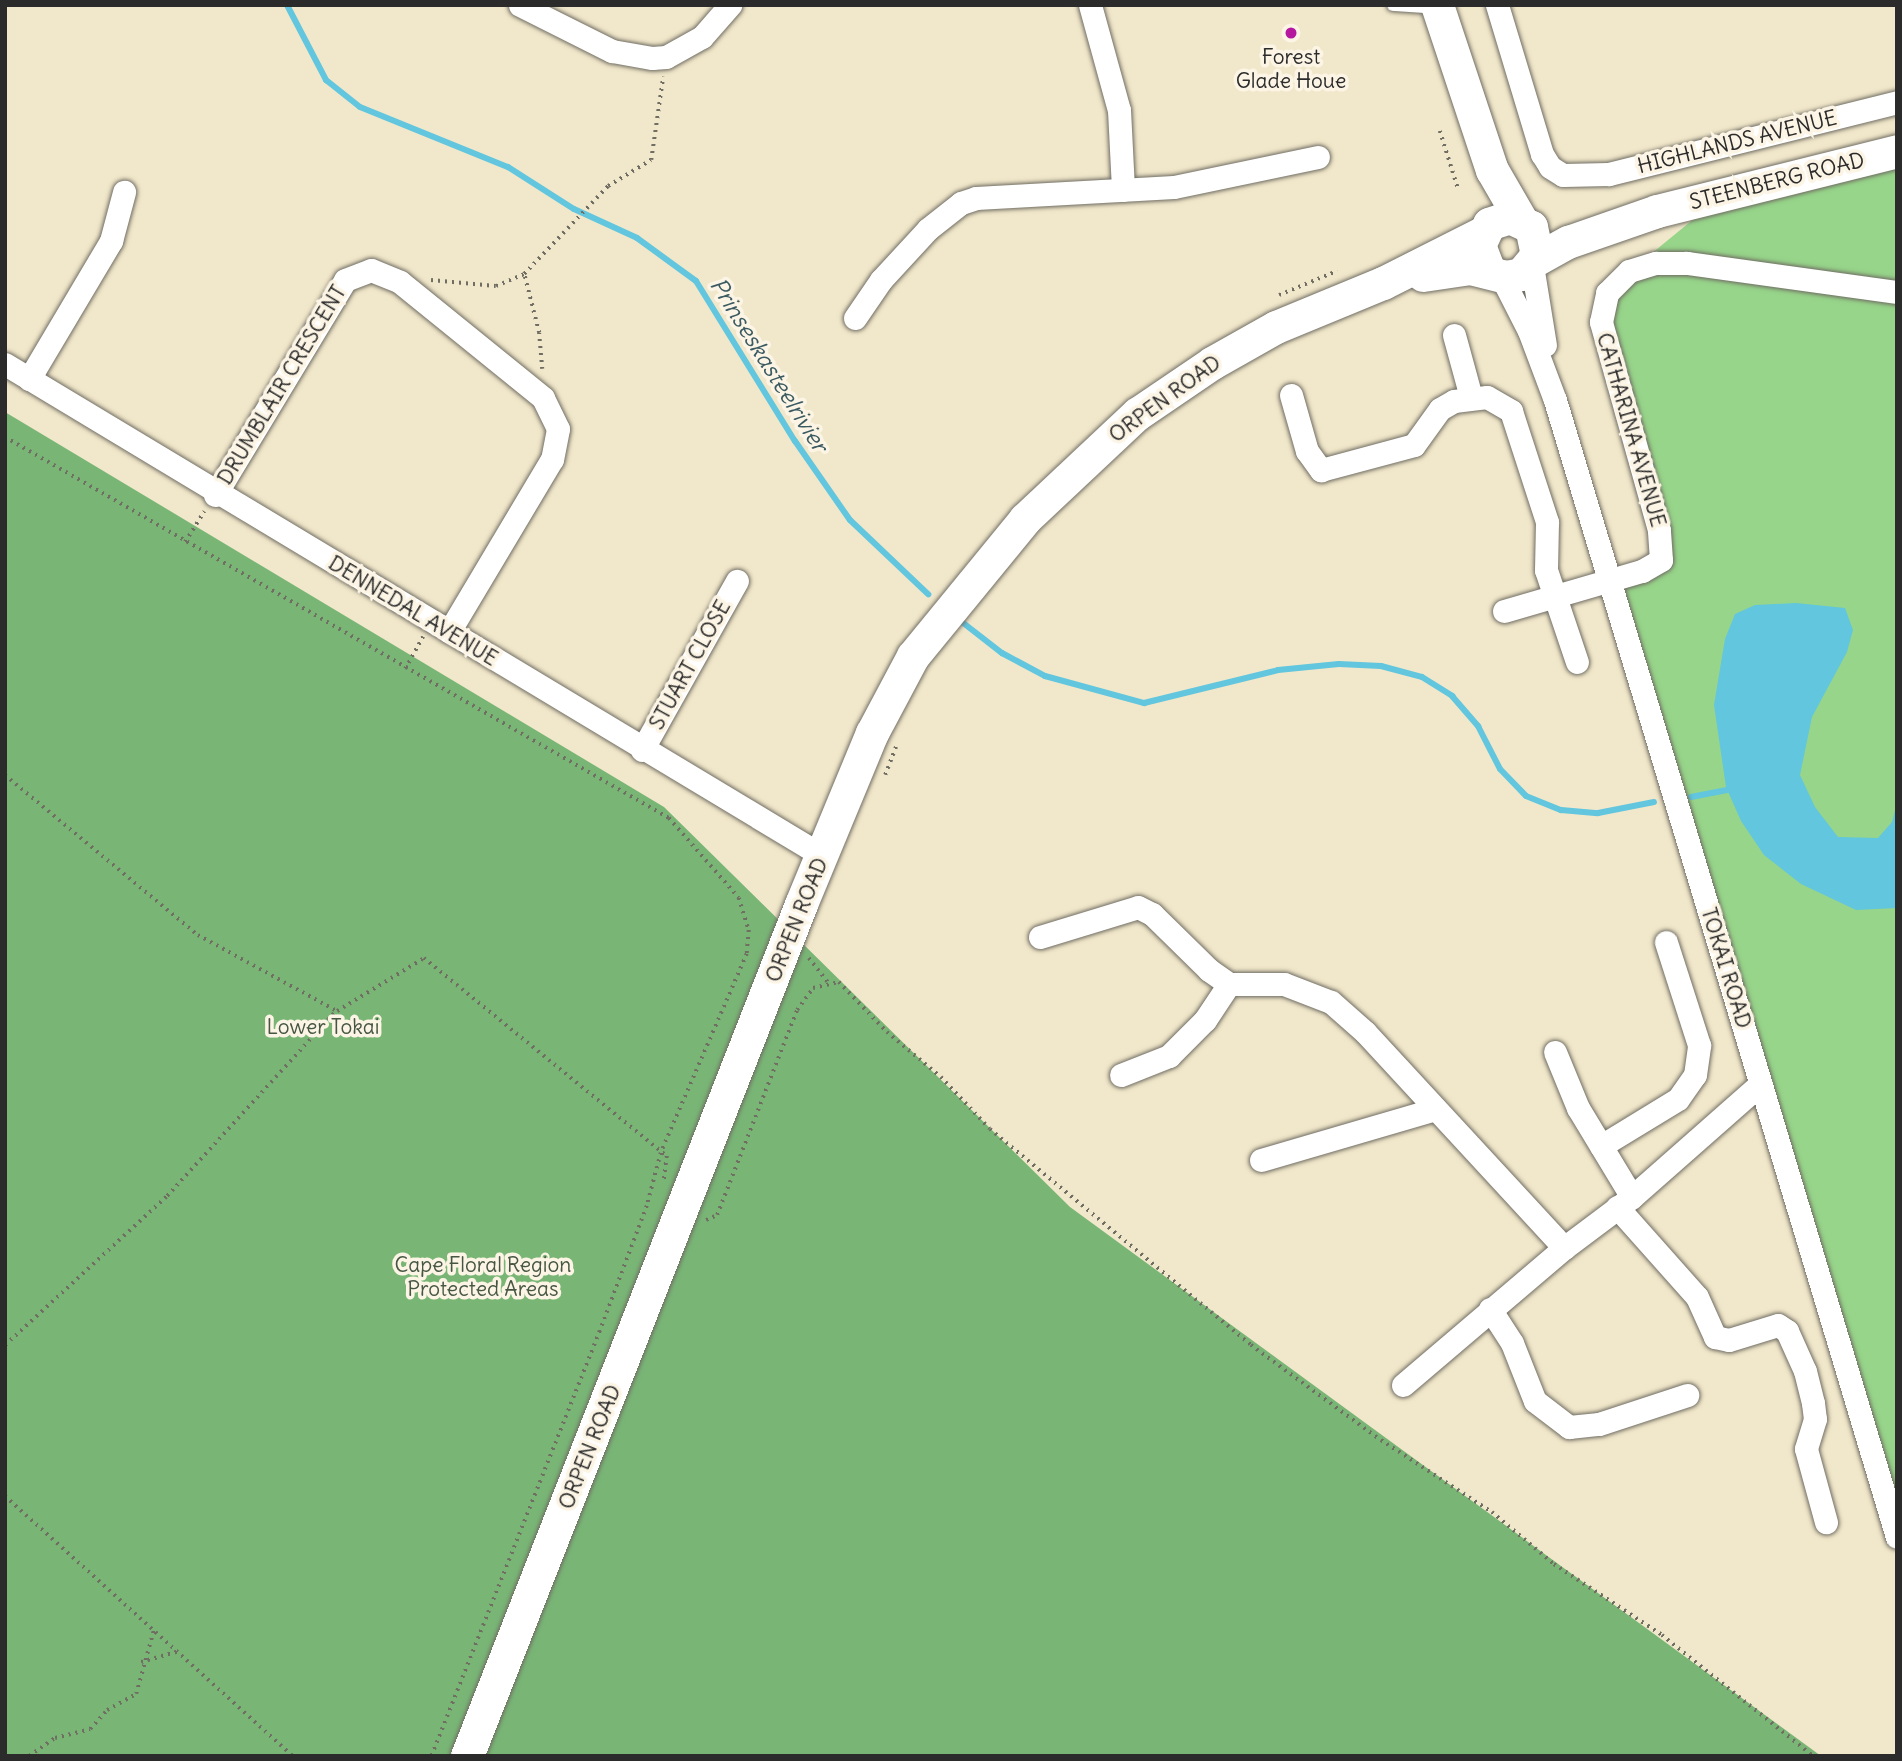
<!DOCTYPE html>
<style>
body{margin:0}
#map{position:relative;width:1902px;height:1761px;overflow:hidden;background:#f1e7ca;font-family:Delius,sans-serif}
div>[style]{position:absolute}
.green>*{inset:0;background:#97d58a}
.forest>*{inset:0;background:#79b676}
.water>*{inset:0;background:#61c6de}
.stream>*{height:6px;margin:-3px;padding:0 3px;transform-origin:3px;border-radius:3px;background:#61c6de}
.path>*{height:3.5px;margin-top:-1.75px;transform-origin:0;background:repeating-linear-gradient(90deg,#706d63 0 2px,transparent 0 7px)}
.roads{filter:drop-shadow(0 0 2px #706d63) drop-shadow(0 0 2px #706d63)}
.service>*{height:12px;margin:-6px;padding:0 6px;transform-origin:6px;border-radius:6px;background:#fff}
.minor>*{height:23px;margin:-11.5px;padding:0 11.5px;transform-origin:11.5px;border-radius:11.5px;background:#fff}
.secondary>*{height:33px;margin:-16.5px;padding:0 16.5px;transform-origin:16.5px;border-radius:16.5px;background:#fff}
.dots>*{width:19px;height:19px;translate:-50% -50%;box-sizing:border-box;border:4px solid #fcf5e5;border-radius:50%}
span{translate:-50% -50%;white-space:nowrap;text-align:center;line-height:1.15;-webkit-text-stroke:7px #fcf5e5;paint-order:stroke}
.poi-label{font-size:21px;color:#2b2b2b}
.street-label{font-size:21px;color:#2b2b2b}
.park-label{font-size:21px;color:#465643}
.water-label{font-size:23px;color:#3b5a61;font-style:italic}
.frame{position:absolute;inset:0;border:7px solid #2b2b2b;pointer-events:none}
</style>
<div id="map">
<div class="green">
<div style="clip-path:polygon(1897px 155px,1897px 1541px,1609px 582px,1663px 549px,1601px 308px,1618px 281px,1723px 195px)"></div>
</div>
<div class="forest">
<div style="clip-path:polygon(5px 412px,664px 807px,1070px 1207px,1821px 1756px,5px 1756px)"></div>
</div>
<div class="water">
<div style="clip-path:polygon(1796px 603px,1845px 608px,1853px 630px,1847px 652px,1812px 717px,1800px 775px,1815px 807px,1838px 837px,1878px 838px,1892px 822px,1897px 802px,1897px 908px,1856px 910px,1801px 884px,1764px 855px,1741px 821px,1726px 787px,1714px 705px,1725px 639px,1735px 614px,1755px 605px)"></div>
</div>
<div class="stream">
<div style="left:287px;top:5px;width:85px;rotate:62.5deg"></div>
<div style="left:326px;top:80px;width:43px;rotate:38.5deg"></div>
<div style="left:360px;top:107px;width:160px;rotate:22.1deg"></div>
<div style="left:508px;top:167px;width:78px;rotate:32.5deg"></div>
<div style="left:574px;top:209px;width:69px;rotate:24.7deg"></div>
<div style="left:637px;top:238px;width:73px;rotate:36.1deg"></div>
<div style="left:696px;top:281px;width:188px;rotate:58.3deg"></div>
<div style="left:795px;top:441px;width:96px;rotate:55.2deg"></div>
<div style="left:850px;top:520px;width:108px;rotate:43.5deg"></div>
<div style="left:962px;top:622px;width:51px;rotate:37.8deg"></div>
<div style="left:1002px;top:653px;width:49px;rotate:28.1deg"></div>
<div style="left:1045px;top:676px;width:103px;rotate:15.3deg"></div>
<div style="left:1144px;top:703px;width:138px;rotate:-13.8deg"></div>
<div style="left:1278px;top:670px;width:61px;rotate:-5.6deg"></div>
<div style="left:1339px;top:664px;width:42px;rotate:2.7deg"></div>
<div style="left:1381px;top:666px;width:42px;rotate:15deg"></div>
<div style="left:1422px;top:677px;width:36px;rotate:32deg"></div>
<div style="left:1452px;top:696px;width:40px;rotate:49deg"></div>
<div style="left:1478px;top:726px;width:48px;rotate:62.9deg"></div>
<div style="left:1500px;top:769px;width:37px;rotate:46deg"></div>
<div style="left:1526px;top:796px;width:38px;rotate:22deg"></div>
<div style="left:1561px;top:810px;width:37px;rotate:5deg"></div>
<div style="left:1598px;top:813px;width:57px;rotate:-11.1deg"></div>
<div style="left:1691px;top:797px;width:42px;rotate:-11deg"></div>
</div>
<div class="path">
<div style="left:1440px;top:131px;width:60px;rotate:72.5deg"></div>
<div style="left:431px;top:280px;width:65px;rotate:5.3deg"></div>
<div style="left:496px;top:286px;width:30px;rotate:-23deg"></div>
<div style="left:1279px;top:295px;width:63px;rotate:-22.5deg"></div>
<div style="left:542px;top:369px;width:36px;rotate:-95deg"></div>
<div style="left:539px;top:333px;width:61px;rotate:-104.3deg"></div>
<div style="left:524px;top:274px;width:122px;rotate:-46.3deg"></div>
<div style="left:608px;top:186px;width:50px;rotate:-31.2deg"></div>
<div style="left:651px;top:160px;width:84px;rotate:-81.8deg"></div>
<div style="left:5px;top:437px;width:766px;rotate:29.85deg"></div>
<div style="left:669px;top:818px;width:106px;rotate:48.8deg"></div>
<div style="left:739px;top:898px;width:34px;rotate:73deg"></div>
<div style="left:749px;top:930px;width:24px;rotate:95deg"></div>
<div style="left:747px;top:954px;width:217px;rotate:113.4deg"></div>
<div style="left:661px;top:1153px;width:55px;rotate:104.8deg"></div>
<div style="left:647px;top:1206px;width:134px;rotate:110.6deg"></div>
<div style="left:600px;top:1331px;width:457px;rotate:111.6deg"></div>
<div style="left:185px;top:542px;width:36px;rotate:-58deg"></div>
<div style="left:405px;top:669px;width:37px;rotate:-61deg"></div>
<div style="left:5px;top:775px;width:251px;rotate:39.7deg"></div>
<div style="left:198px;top:935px;width:158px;rotate:28.7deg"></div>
<div style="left:337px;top:1011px;width:102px;rotate:-31.3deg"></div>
<div style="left:424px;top:958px;width:313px;rotate:39.2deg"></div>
<div style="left:667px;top:1156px;width:26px;rotate:97deg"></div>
<div style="left:885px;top:775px;width:30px;rotate:-69deg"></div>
<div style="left:809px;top:958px;width:31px;rotate:52deg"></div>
<div style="left:706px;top:1220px;width:12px;rotate:-24deg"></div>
<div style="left:717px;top:1215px;width:220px;rotate:-68.7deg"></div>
<div style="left:797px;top:1010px;width:27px;rotate:-54deg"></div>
<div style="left:813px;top:988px;width:27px;rotate:-13deg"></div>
<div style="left:839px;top:982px;width:69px;rotate:46.2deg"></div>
<div style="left:887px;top:1032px;width:70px;rotate:39.8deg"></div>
<div style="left:941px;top:1077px;width:71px;rotate:46.7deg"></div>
<div style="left:990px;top:1129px;width:339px;rotate:39.6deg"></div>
<div style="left:1251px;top:1345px;width:161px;rotate:36.2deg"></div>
<div style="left:1381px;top:1440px;width:132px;rotate:33deg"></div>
<div style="left:1492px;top:1512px;width:81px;rotate:40deg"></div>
<div style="left:1554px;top:1564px;width:129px;rotate:33.3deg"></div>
<div style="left:1662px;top:1635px;width:193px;rotate:38.7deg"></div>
<div style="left:5px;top:1345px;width:220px;rotate:-42.6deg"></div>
<div style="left:167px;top:1196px;width:251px;rotate:-47.6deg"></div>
<div style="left:5px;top:1496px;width:388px;rotate:42.1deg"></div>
<div style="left:141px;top:1662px;width:40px;rotate:-16deg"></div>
<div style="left:29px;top:1756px;width:32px;rotate:-35deg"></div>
<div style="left:55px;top:1738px;width:36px;rotate:-14deg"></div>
<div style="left:90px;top:1729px;width:25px;rotate:-48deg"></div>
<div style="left:107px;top:1710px;width:33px;rotate:-29deg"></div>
<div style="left:136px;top:1694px;width:67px;rotate:-74.5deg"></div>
</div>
<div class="roads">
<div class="service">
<div style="left:1393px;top:5px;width:45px;rotate:3.8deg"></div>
</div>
<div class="minor">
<div style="left:520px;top:5px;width:103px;rotate:26.6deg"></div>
<div style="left:612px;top:51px;width:41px;rotate:9.9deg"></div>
<div style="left:652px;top:58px;width:14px;rotate:-4deg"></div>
<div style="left:666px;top:57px;width:41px;rotate:-29.1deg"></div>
<div style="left:702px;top:37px;width:43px;rotate:-48.8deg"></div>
<div style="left:1090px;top:5px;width:109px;rotate:74.6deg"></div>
<div style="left:1119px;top:110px;width:80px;rotate:87.1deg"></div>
<div style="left:1497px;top:5px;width:156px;rotate:73.2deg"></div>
<div style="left:1542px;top:154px;width:15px;rotate:58deg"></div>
<div style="left:1550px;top:167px;width:15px;rotate:32deg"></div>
<div style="left:1563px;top:175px;width:46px;rotate:-1.2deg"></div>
<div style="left:1609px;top:174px;width:297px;rotate:-14deg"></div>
<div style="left:1532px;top:265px;width:81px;rotate:80.8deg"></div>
<div style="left:1501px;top:276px;width:62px;rotate:63deg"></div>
<div style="left:1529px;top:331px;width:74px;rotate:69.4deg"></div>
<div style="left:1555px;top:400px;width:1187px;rotate:73.26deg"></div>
<div style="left:855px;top:318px;width:46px;rotate:-55.6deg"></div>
<div style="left:881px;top:280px;width:69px;rotate:-47.3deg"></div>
<div style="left:928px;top:229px;width:42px;rotate:-38.2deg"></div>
<div style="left:961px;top:203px;width:16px;rotate:-18deg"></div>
<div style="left:976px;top:198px;width:198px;rotate:-3.2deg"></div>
<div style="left:1174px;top:187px;width:147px;rotate:-11.8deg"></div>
<div style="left:1454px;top:335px;width:64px;rotate:74.7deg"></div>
<div style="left:5px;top:364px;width:955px;rotate:31.03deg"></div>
<div style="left:29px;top:379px;width:161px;rotate:-59.3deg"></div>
<div style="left:111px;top:241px;width:51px;rotate:-75.1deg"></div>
<div style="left:1291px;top:395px;width:58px;rotate:74.1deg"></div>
<div style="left:1307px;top:451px;width:24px;rotate:54deg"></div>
<div style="left:1321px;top:470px;width:96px;rotate:-15deg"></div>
<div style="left:1414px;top:445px;width:44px;rotate:-54.2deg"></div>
<div style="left:1440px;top:409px;width:16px;rotate:-30deg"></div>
<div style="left:1454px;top:401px;width:33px;rotate:-7deg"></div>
<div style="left:1487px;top:397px;width:28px;rotate:30deg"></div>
<div style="left:1511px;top:411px;width:117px;rotate:72deg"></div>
<div style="left:1547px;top:522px;width:48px;rotate:91.2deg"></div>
<div style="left:1546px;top:570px;width:97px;rotate:71.4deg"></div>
<div style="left:215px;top:495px;width:251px;rotate:-58.8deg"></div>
<div style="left:345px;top:280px;width:28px;rotate:-21deg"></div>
<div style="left:371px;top:270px;width:31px;rotate:22deg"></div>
<div style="left:400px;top:282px;width:184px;rotate:39deg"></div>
<div style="left:543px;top:398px;width:34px;rotate:64deg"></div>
<div style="left:558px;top:429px;width:31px;rotate:101deg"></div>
<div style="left:552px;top:459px;width:201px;rotate:120.8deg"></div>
<div style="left:1504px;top:611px;width:144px;rotate:-16.2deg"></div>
<div style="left:1642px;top:571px;width:22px;rotate:-30deg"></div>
<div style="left:1661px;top:560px;width:30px;rotate:-94deg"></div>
<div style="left:1659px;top:530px;width:216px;rotate:-105.6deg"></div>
<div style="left:1601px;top:322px;width:30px;rotate:-78deg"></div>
<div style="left:1607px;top:293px;width:31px;rotate:-45deg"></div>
<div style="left:1629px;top:271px;width:28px;rotate:-17deg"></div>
<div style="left:1656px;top:263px;width:31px"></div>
<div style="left:1687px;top:263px;width:212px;rotate:7.9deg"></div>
<div style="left:642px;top:750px;width:194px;rotate:-60.7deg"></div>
<div style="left:1040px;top:937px;width:102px;rotate:-17deg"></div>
<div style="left:1138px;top:907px;width:16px;rotate:27deg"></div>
<div style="left:1152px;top:914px;width:80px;rotate:44.5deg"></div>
<div style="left:1209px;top:970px;width:24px;rotate:35deg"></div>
<div style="left:1229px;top:984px;width:55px"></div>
<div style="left:1284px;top:984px;width:50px;rotate:21deg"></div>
<div style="left:1331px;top:1002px;width:45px;rotate:41.4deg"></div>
<div style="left:1365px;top:1032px;width:294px;rotate:47.3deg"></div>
<div style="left:1555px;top:1052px;width:61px;rotate:67.7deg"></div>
<div style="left:1578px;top:1108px;width:104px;rotate:58.8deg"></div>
<div style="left:1121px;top:1075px;width:52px;rotate:-21.6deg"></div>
<div style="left:1169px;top:1056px;width:51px;rotate:-45deg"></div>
<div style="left:1205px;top:1020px;width:43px;rotate:-56.3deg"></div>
<div style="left:1601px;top:1146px;width:90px;rotate:-31.4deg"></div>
<div style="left:1678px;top:1099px;width:29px;rotate:-55deg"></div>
<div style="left:1695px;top:1075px;width:30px;rotate:-82deg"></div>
<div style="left:1699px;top:1045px;width:108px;rotate:-107.8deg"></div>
<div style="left:1261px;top:1160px;width:181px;rotate:-16.3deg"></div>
<div style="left:1617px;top:1207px;width:120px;rotate:48.4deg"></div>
<div style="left:1697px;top:1297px;width:44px;rotate:65.8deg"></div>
<div style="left:1715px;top:1337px;width:14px;rotate:12deg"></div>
<div style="left:1729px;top:1340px;width:51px;rotate:-17deg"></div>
<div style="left:1778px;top:1325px;width:11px;rotate:34deg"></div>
<div style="left:1787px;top:1331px;width:44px;rotate:65.8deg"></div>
<div style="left:1805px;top:1371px;width:33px;rotate:76deg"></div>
<div style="left:1813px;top:1403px;width:16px;rotate:83deg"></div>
<div style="left:1815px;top:1419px;width:31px;rotate:107deg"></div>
<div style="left:1806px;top:1449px;width:76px;rotate:74.7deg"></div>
<div style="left:1490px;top:1309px;width:40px;rotate:57.1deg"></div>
<div style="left:1512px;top:1343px;width:62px;rotate:68.4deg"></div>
<div style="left:1535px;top:1401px;width:43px;rotate:37.4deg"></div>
<div style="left:1569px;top:1427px;width:30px;rotate:-6deg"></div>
<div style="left:1599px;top:1424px;width:93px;rotate:-18.2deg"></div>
<div style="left:1403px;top:1385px;width:211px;rotate:-40.4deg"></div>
<div style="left:1564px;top:1248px;width:85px;rotate:-36.9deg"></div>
<div style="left:1632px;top:1197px;width:171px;rotate:-41.4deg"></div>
</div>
<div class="secondary">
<div style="left:1437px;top:5px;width:174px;rotate:71.6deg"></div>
<div style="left:1492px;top:170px;width:58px;rotate:59.9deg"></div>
<div style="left:1535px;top:260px;width:38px;rotate:-29deg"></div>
<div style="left:1568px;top:242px;width:94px;rotate:-19.2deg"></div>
<div style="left:1657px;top:211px;width:247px;rotate:-14deg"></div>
<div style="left:1423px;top:275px;width:48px;rotate:-8.5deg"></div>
<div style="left:1470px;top:268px;width:37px;rotate:14deg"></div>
<div style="left:1506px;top:277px;width:15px;rotate:-11deg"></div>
<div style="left:1521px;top:274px;width:25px;rotate:-50deg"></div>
<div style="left:1537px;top:255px;width:29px;rotate:-102deg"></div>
<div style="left:1531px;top:227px;width:23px;rotate:-155deg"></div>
<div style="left:1510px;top:217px;width:22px;rotate:162deg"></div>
<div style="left:1489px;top:224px;width:23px;rotate:115deg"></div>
<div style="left:1479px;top:245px;width:26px;rotate:69deg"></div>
<div style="left:467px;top:1756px;width:915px;rotate:-68.59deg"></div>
<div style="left:801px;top:904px;width:185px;rotate:-67.5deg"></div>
<div style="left:872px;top:733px;width:87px;rotate:-62deg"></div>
<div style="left:913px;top:656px;width:177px;rotate:-50.7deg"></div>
<div style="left:1025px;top:519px;width:154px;rotate:-43.2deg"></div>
<div style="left:1137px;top:414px;width:91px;rotate:-34.2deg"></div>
<div style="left:1212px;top:363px;width:73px;rotate:-29.4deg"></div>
<div style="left:1276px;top:327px;width:116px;rotate:-22.4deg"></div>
<div style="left:1383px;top:283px;width:111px;rotate:-26.8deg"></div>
</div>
</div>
<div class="dots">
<div style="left:1291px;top:33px;background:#b5179e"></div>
</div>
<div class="poi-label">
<span style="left:1291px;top:69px">Forest<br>Glade Houe</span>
</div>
<div class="street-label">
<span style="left:1737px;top:142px;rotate:-14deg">HIGHLANDS AVENUE</span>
<span style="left:1777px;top:181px;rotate:-14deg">STEENBERG ROAD</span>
<span style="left:282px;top:385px;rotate:-59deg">DRUMBLAIR CRESCENT</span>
<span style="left:1165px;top:399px;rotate:-36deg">ORPEN ROAD</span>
<span style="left:1631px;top:430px;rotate:74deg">CATHARINA AVENUE</span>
<span style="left:413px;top:611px;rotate:31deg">DENNEDAL AVENUE</span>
<span style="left:690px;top:665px;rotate:-61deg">STUART CLOSE</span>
<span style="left:797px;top:920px;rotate:-68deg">ORPEN ROAD</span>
<span style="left:1726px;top:968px;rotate:73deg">TOKAI ROAD</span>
<span style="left:590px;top:1447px;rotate:-68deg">ORPEN ROAD</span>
</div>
<div class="park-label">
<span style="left:323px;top:1027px">Lower Tokai</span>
<span style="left:483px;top:1277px">Cape Floral Region<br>Protected Areas</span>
</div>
<div class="water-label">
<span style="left:769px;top:365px;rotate:58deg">Prinseskasteelrivier</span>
</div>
<div class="frame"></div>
</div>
